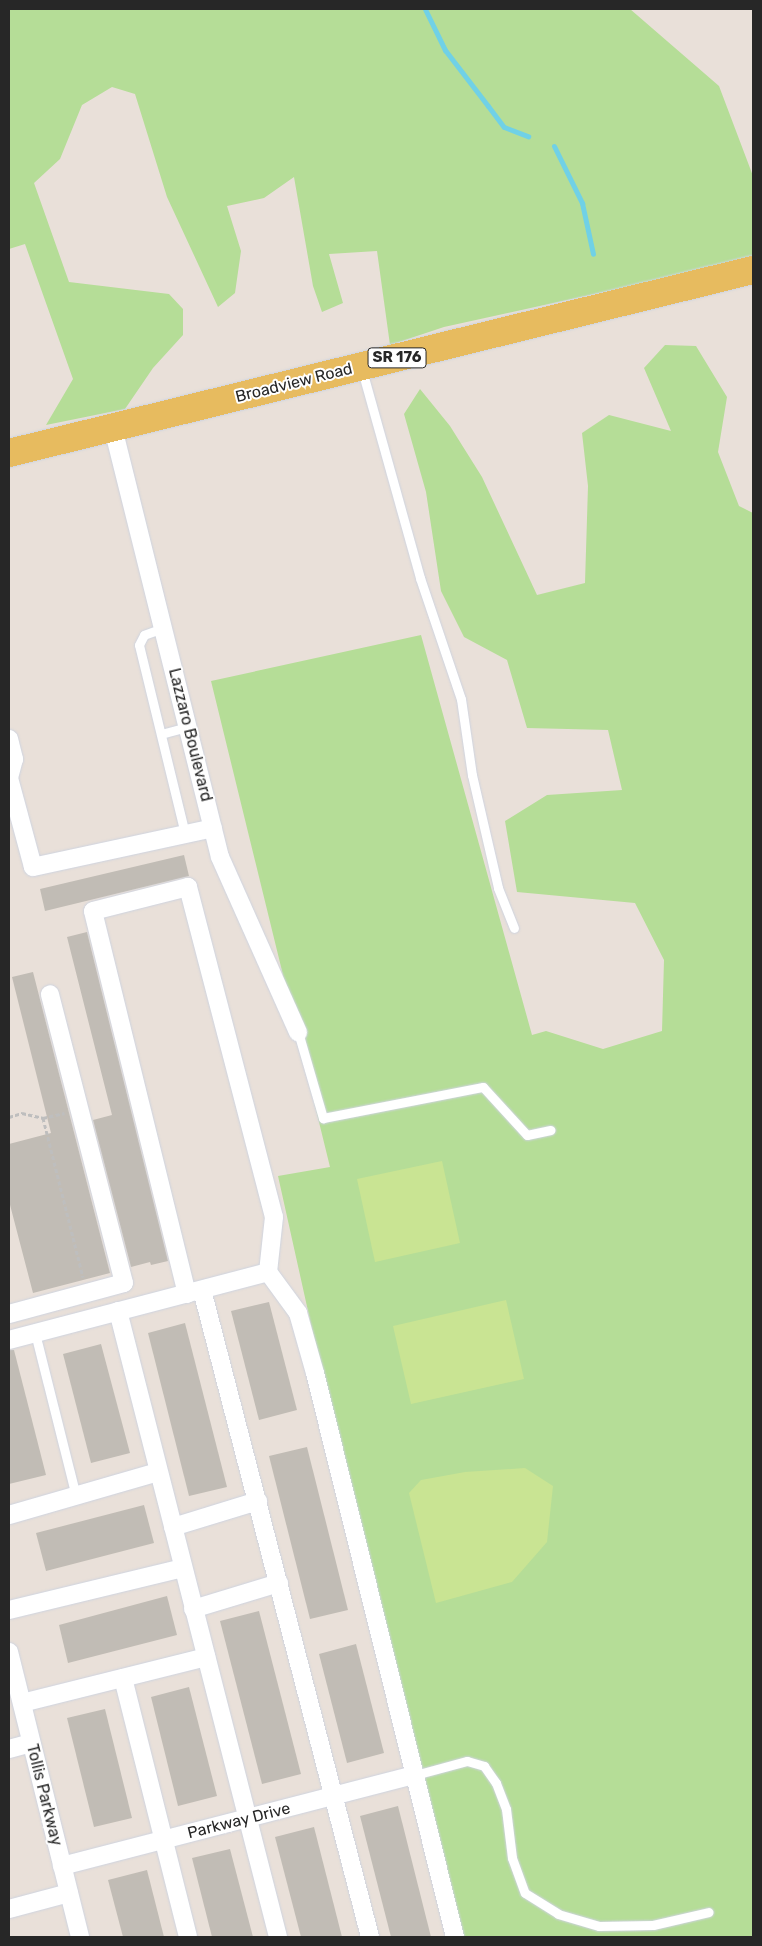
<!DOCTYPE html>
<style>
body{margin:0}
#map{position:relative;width:762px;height:1946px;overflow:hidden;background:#e9e0d9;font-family:Rubik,sans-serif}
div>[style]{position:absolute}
.green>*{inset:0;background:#b5dd97}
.pitch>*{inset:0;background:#c9e493}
.stream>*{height:5px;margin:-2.5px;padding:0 2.5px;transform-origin:2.5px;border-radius:2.5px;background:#70d1e6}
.building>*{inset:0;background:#c1bcb5}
.path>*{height:3px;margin-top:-1.5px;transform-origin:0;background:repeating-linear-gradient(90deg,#bebebe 0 4px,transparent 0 6.5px)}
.roads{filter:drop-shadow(0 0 1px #ced3df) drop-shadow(0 0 1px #ced3df)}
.lane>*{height:9px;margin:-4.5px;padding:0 4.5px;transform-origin:4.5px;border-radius:4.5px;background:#fff}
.street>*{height:18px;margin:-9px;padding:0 9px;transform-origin:9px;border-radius:9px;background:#fff}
.primary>*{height:28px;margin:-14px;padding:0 14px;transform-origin:14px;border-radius:14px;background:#e7bb5f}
span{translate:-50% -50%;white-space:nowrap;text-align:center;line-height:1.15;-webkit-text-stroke:4px #fff;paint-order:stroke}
.shield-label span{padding:1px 4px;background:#fff;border:1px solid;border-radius:4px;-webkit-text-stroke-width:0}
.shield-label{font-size:15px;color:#272727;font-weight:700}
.street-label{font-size:16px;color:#272727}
.frame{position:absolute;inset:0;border:10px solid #272727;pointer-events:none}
</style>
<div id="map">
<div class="green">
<div style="clip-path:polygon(9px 9px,630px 9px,719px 86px,753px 176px,753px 259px,444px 327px,390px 345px,377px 251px,329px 254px,343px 303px,322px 312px,313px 286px,294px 177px,264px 198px,227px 206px,241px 251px,235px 293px,218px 307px,167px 197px,135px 94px,112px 87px,82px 105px,60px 159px,34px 183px,69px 282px,169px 294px,183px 309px,183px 335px,153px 368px,125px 409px,46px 425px,73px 379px,25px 244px,9px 249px)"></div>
<div style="clip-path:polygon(665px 345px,696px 346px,727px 397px,718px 452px,739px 506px,753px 513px,753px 1937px,464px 1937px,326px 1392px,278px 1176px,330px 1167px,211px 681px,421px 635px,532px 1035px,546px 1031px,603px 1049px,662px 1031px,664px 960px,635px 903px,517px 892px,505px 821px,547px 795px,622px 790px,608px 730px,527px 728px,507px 660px,464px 637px,441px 591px,426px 492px,404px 414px,420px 389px,450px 426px,482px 477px,537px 595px,585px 583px,588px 486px,582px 433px,609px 415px,671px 431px,644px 368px)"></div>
</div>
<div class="pitch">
<div style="clip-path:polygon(442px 1161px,460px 1243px,375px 1262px,357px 1179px)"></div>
<div style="clip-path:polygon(506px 1300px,524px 1379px,411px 1404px,393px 1326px)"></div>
<div style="clip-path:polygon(525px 1468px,553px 1486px,547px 1542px,512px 1582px,436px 1603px,409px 1493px,421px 1480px,465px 1472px)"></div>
</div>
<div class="stream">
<div style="left:425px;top:9px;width:46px;rotate:64deg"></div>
<div style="left:445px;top:50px;width:71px;rotate:52.5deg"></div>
<div style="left:488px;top:106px;width:26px;rotate:53deg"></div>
<div style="left:504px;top:127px;width:26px;rotate:21deg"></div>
<div style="left:554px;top:146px;width:64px;rotate:63.8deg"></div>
<div style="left:582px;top:203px;width:52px;rotate:77.8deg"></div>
</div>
<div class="building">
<div style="clip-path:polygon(184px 855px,189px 876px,45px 911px,40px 889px)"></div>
<div style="clip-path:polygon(87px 932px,168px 1261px,151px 1265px,150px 1262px,131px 1267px,93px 1120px,112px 1115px,67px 937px)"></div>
<div style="clip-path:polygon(33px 972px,110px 1273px,33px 1293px,9px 1201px,9px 1144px,51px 1133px,12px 977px)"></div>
<div style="clip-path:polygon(269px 1302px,297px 1410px,259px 1420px,231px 1311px)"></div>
<div style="clip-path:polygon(185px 1323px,227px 1487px,189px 1496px,148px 1333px)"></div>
<div style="clip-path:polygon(101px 1344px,130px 1453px,91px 1463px,63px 1354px)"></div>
<div style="clip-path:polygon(9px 1350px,14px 1350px,46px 1475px,9px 1484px)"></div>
<div style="clip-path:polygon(307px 1447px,348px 1610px,310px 1619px,269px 1456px)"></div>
<div style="clip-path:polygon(144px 1505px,154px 1543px,46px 1571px,36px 1533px)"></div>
<div style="clip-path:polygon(167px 1596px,177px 1635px,68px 1663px,59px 1625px)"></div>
<div style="clip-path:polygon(259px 1611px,301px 1774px,262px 1784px,220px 1621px)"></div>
<div style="clip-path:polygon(356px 1644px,384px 1753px,347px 1763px,319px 1654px)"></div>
<div style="clip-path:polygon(189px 1687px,217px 1796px,178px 1806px,151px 1697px)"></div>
<div style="clip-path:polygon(105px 1709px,132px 1818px,94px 1827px,67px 1718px)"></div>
<div style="clip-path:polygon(398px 1806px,431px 1937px,391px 1937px,360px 1816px)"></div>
<div style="clip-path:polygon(314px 1827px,342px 1937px,301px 1937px,275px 1837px)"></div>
<div style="clip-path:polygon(230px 1849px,253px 1937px,212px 1937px,192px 1858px)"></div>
<div style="clip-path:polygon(147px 1870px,164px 1937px,123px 1937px,108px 1880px)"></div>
</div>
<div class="path">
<div style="left:9px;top:1117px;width:14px;rotate:-17deg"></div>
<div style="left:22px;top:1113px;width:22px;rotate:13deg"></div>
<div style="left:43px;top:1118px;width:22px;rotate:-13deg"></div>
<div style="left:43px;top:1118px;width:164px;rotate:75.9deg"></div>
</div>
<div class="roads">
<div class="lane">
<div style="left:362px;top:370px;width:216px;rotate:74.4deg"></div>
<div style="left:420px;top:578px;width:128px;rotate:71.3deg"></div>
<div style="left:461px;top:699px;width:77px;rotate:81.8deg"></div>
<div style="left:472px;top:775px;width:116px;rotate:77deg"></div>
<div style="left:498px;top:888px;width:43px;rotate:68.2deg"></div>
<div style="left:163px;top:628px;width:20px;rotate:160deg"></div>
<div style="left:144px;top:635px;width:11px;rotate:117deg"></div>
<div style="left:139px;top:645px;width:195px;rotate:76.3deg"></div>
<div style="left:161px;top:734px;width:28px;rotate:-15deg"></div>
<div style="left:298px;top:1032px;width:90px;rotate:73.8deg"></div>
<div style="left:323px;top:1118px;width:163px;rotate:-11deg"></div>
<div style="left:483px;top:1087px;width:65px;rotate:47.5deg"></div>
<div style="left:527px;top:1135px;width:24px;rotate:-12deg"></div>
<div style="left:35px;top:1333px;width:168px;rotate:75.9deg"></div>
<div style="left:415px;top:1775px;width:54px;rotate:-15.1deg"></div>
<div style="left:467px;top:1761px;width:18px;rotate:16deg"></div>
<div style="left:484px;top:1766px;width:21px;rotate:55deg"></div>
<div style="left:496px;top:1783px;width:28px;rotate:69deg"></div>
<div style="left:506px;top:1809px;width:49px;rotate:83deg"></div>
<div style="left:512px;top:1858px;width:37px;rotate:70deg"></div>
<div style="left:525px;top:1893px;width:39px;rotate:32deg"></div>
<div style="left:558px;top:1914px;width:43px;rotate:16.3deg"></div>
<div style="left:599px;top:1926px;width:54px;rotate:-1.1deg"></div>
<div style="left:653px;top:1925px;width:57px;rotate:-13.1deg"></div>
</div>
<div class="street">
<div style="left:113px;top:428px;width:442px;rotate:76deg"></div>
<div style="left:220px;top:857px;width:192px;rotate:66deg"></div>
<div style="left:9px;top:739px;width:21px;rotate:76deg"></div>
<div style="left:14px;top:759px;width:20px;rotate:105deg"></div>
<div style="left:9px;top:778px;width:92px;rotate:74.9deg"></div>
<div style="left:33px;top:867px;width:184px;rotate:-12.2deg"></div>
<div style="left:202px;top:1290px;width:668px;rotate:75.44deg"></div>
<div style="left:187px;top:1294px;width:394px;rotate:-103.8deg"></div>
<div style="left:93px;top:911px;width:98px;rotate:-14.2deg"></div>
<div style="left:188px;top:887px;width:341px;rotate:75.4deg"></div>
<div style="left:274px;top:1217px;width:55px;rotate:96.2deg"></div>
<div style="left:268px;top:1272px;width:51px;rotate:53.8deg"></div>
<div style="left:298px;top:1313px;width:62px;rotate:74.2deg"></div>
<div style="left:315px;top:1373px;width:581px;rotate:76.06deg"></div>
<div style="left:118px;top:1311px;width:646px;rotate:75.66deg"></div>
<div style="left:9px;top:1314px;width:119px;rotate:-15.1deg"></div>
<div style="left:124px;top:1283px;width:298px;rotate:-104.4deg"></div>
<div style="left:9px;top:1340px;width:268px;rotate:-14.7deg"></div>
<div style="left:9px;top:1515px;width:155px;rotate:-16.1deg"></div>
<div style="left:173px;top:1527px;width:89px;rotate:-17deg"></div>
<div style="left:193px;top:1609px;width:90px;rotate:-16.8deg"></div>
<div style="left:9px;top:1610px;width:179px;rotate:-13.6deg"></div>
<div style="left:9px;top:1652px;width:294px;rotate:76deg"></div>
<div style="left:123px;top:1678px;width:267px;rotate:75.9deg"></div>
<div style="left:22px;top:1703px;width:190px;rotate:-14deg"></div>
<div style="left:9px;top:1749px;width:23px;rotate:-15deg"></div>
<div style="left:62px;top:1866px;width:365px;rotate:-14.5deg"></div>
<div style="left:9px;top:1909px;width:62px;rotate:-14.9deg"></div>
</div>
<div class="primary">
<div style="left:9px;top:453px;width:766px;rotate:-13.82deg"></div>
</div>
</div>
<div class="shield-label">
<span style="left:397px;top:358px">SR 176</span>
</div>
<div class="street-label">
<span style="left:294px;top:383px;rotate:-14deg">Broadview Road</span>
<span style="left:190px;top:735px;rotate:76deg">Lazzaro Boulevard</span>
<span style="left:44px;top:1795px;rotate:76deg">Tollis Parkway</span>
<span style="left:239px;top:1821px;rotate:-14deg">Parkway Drive</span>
</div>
<div class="frame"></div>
</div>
